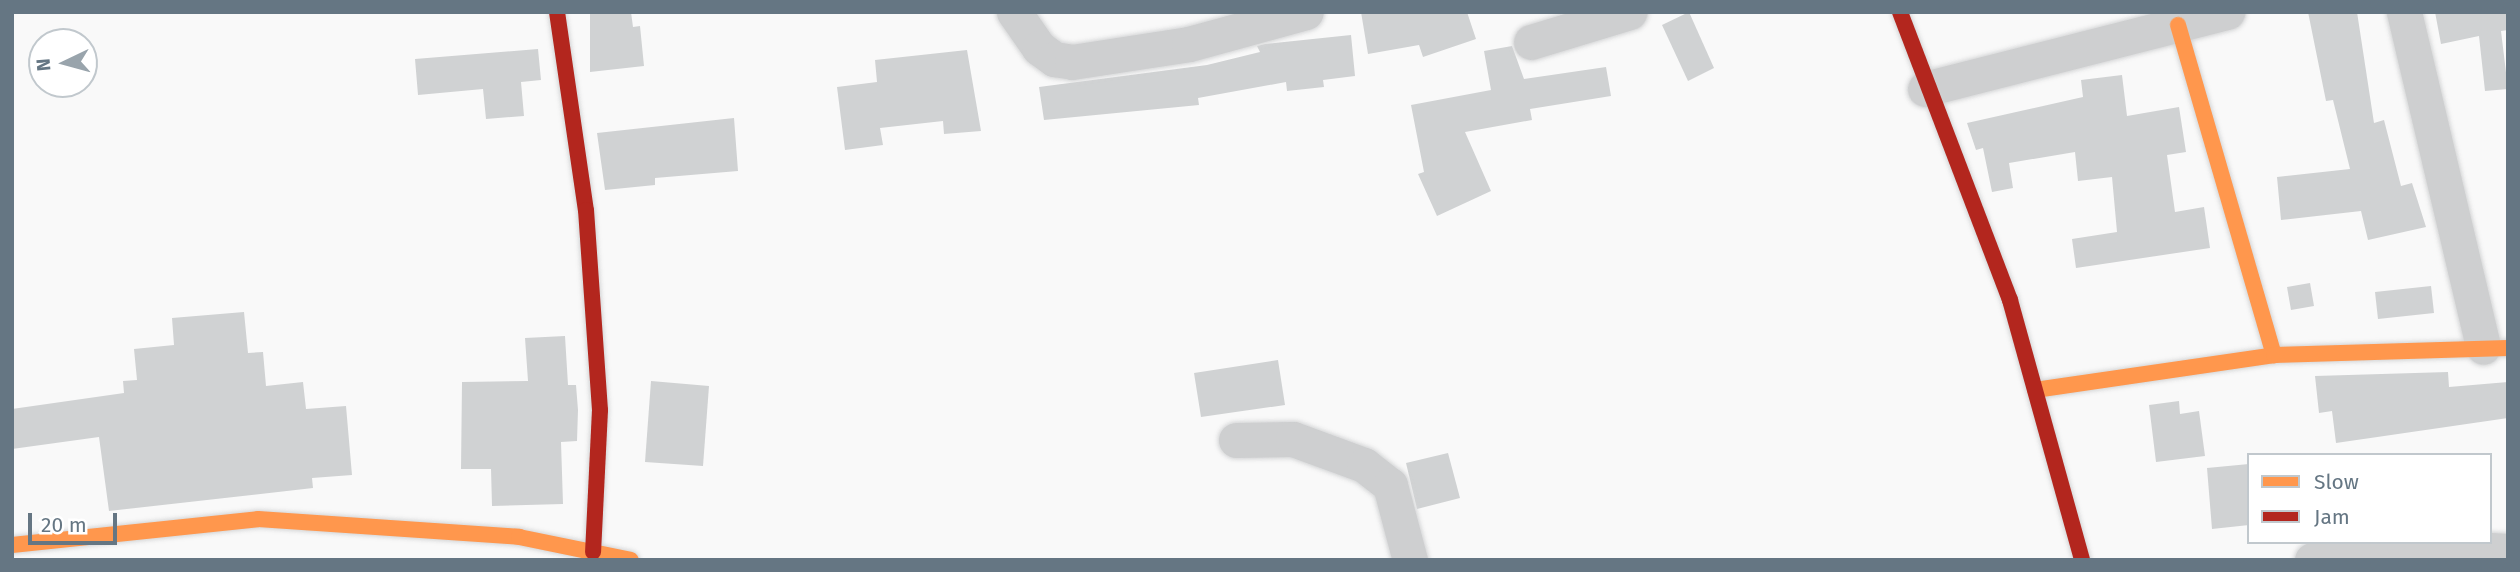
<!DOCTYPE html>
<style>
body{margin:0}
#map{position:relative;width:2520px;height:572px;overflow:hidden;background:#f9f9f9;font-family:"Fira Sans",sans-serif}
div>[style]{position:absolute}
.building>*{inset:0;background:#d0d2d3}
.roads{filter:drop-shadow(0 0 2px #d5d6d7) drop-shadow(0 0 2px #d5d6d7)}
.street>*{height:35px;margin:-17.5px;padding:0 17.5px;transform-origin:17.5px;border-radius:17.5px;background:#cecfd0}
.slow>*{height:16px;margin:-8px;padding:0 8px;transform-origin:8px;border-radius:8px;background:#ff974d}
.jam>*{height:16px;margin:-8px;padding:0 8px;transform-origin:8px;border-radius:8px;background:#b3261e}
span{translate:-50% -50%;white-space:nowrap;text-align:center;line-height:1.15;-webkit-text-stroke:7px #fff;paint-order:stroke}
.frame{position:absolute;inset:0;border:14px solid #657683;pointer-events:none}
.legend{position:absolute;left:2247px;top:453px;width:245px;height:91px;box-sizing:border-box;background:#fff;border:2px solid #c1c8cd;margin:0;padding:9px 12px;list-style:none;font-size:21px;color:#657683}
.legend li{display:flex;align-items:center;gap:14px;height:35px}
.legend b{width:35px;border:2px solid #c1c8cd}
.north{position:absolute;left:28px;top:28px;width:70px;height:70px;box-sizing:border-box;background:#fff;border:2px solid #c1c8cd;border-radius:50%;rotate:265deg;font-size:19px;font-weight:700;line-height:28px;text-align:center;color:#657683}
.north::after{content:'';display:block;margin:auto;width:24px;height:32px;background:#99a4ac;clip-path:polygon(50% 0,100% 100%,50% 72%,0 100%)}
.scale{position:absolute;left:28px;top:513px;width:89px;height:32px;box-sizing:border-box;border:4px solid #657683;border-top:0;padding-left:9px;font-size:21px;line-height:24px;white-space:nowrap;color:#657683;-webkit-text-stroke:5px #fff;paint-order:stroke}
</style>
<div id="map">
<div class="building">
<div style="clip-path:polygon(590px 12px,631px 12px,633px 27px,640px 26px,644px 66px,590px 72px)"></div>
<div style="clip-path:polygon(1361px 12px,1467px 12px,1476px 39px,1423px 57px,1419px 45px,1368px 54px)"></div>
<div style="clip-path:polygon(1689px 12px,1714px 68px,1688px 81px,1662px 25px)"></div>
<div style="clip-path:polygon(2308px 12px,2357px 12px,2374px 123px,2384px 120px,2401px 186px,2412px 183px,2426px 227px,2368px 240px,2361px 211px,2281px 220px,2277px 177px,2350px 169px,2333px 100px,2326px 101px)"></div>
<div style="clip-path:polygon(2435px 12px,2508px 12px,2508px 30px,2501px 31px,2508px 89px,2485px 91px,2479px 36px,2441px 44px)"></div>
<div style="clip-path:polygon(1351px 35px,1355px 76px,1323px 80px,1324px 87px,1287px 91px,1286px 82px,1198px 98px,1199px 105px,1044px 120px,1039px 87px,1207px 65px,1260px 52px,1257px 46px,1265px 44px)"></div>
<div style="clip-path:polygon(1512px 46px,1524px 79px,1606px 67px,1611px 96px,1530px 109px,1532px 120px,1465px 132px,1491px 191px,1437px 216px,1418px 174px,1424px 172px,1411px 105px,1491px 90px,1484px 51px)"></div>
<div style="clip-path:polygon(538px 49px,541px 80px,521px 82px,524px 116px,486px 119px,483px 89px,418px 95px,415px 59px)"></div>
<div style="clip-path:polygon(967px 50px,981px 131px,944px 134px,943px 121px,880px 128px,883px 145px,845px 150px,837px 87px,877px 82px,875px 60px)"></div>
<div style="clip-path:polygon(2122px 75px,2127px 116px,2179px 107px,2186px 152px,2167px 155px,2175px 212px,2204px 207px,2210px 248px,2076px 268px,2072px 239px,2117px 232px,2112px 177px,2078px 181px,2075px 152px,2009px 163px,2013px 188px,1992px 192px,1983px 148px,1976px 150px,1967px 123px,2083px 97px,2081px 80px)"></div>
<div style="clip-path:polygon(734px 118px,738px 171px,655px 178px,655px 185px,605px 190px,597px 133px)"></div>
<div style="clip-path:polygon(2310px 283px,2314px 306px,2291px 310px,2287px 287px)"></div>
<div style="clip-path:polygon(2431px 286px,2434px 313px,2378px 319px,2375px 292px)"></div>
<div style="clip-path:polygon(244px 312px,248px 353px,263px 352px,266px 386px,303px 382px,306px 409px,346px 406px,352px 475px,312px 478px,313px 488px,109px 511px,99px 437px,12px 449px,12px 409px,124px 393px,123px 381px,137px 380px,134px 349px,174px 345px,172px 318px)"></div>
<div style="clip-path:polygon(565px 336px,568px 385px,576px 385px,578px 410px,577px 441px,561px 442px,563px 504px,492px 506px,491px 469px,461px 469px,462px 382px,528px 381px,525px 338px)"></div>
<div style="clip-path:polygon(1278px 360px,1285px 405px,1201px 417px,1194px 373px)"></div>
<div style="clip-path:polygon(2448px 372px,2449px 387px,2508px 382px,2508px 418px,2336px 443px,2332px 411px,2319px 413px,2315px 376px)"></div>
<div style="clip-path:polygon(651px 381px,709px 386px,703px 466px,645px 462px)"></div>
<div style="clip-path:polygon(2179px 401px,2180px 414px,2199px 411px,2205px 456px,2156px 462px,2149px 405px)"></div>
<div style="clip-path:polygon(1448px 453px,1460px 498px,1417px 509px,1406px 463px)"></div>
<div style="clip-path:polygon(2249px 464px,2249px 525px,2212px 529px,2207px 468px)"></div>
</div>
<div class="roads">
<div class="street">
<div style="left:1014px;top:12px;width:44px;rotate:55.2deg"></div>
<div style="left:1039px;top:48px;width:19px;rotate:36deg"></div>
<div style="left:1054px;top:59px;width:18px;rotate:9deg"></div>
<div style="left:1072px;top:62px;width:118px;rotate:-8.7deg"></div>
<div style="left:1189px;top:44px;width:121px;rotate:-15.3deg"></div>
<div style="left:2404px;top:12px;width:344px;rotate:76.7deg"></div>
<div style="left:1531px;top:42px;width:103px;rotate:-16.9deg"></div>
<div style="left:1925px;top:89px;width:312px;rotate:-14.3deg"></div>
<div style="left:1236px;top:440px;width:57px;rotate:-1deg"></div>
<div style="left:1293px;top:439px;width:76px;rotate:20.1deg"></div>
<div style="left:1364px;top:465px;width:33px;rotate:38deg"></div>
<div style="left:1390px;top:485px;width:78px;rotate:75.1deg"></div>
<div style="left:2312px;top:560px;width:93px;rotate:-9.3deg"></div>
<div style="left:2404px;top:545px;width:104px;rotate:3.3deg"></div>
</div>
<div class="slow">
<div style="left:2178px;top:25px;width:344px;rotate:73.8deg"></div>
<div style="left:2035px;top:390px;width:242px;rotate:-8.3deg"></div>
<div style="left:2274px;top:355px;width:234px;rotate:-1.7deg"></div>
<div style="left:12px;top:545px;width:247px;rotate:-6deg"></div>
<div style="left:258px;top:519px;width:262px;rotate:3.9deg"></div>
<div style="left:519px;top:537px;width:114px;rotate:11.6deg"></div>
</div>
<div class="jam">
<div style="left:557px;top:12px;width:200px;rotate:81.7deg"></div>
<div style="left:586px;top:210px;width:200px;rotate:86deg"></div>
<div style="left:600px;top:410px;width:142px;rotate:92.8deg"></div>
<div style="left:1900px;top:12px;width:308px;rotate:69.1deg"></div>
<div style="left:2010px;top:300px;width:270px;rotate:74.5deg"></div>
</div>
</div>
<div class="frame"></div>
<ul class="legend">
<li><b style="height:9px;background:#ff974d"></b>Slow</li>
<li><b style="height:9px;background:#b3261e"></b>Jam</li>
</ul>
<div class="north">N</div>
<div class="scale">20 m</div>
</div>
